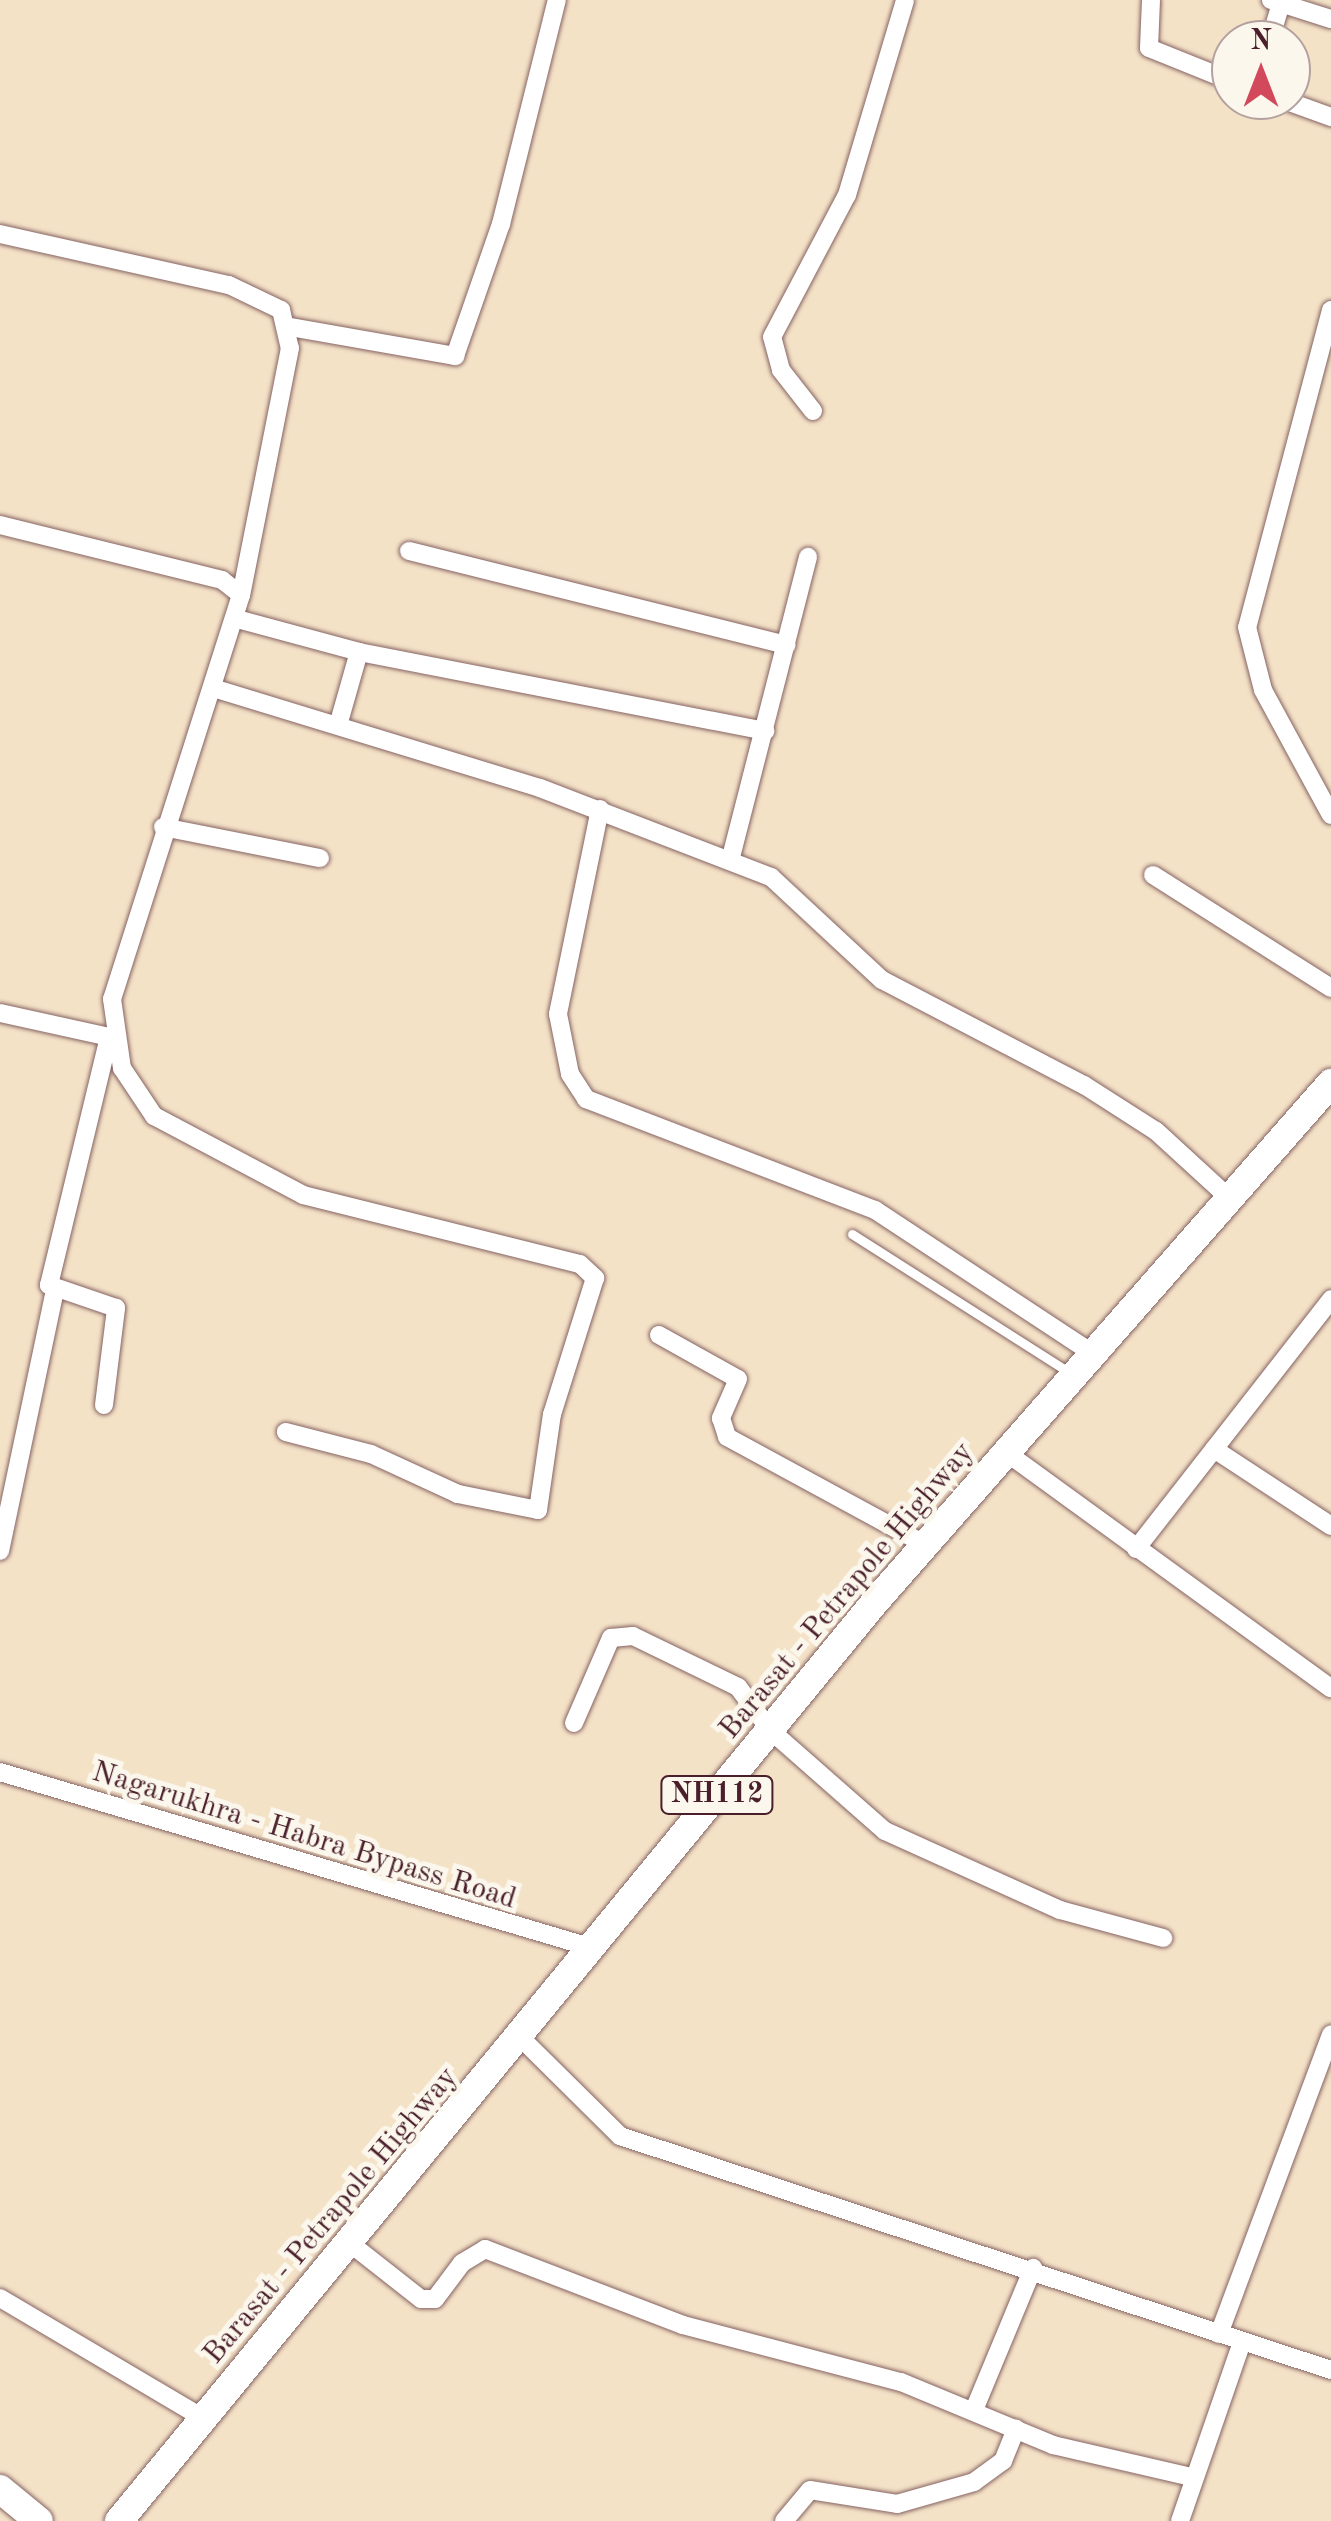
<!DOCTYPE html>
<style>
body{margin:0}
#map{position:relative;width:1331px;height:2521px;overflow:hidden;background:#f4e2c7;font-family:"Old Standard TT",serif}
div>[style]{position:absolute}
.roads{filter:drop-shadow(0 0 2px #866362) drop-shadow(0 0 2px #866362)}
.service>*{height:9px;margin:-4.5px;padding:0 4.5px;transform-origin:4.5px;border-radius:4.5px;background:#fff}
.minor>*{height:18px;margin:-9px;padding:0 9px;transform-origin:9px;border-radius:9px;background:#fff}
.primary>*{height:28px;margin:-14px;padding:0 14px;transform-origin:14px;border-radius:14px;background:#fff}
.trunk>*{height:28px;margin:-14px;padding:0 14px;transform-origin:14px;border-radius:14px;background:#fff}
span{translate:-50% -50%;white-space:nowrap;text-align:center;line-height:1.15;-webkit-text-stroke:10px #fbf7ec;paint-order:stroke}
.shield-label span{padding:2px 8px;background:#fbf7ec;border:2px solid;border-radius:8px;-webkit-text-stroke-width:0}
.shield-label{font-size:28px;color:#4a1f2b;font-weight:700}
.street-label{font-size:30px;color:#4a1f2b}
.north{position:absolute;left:1211px;top:20px;width:100px;height:100px;box-sizing:border-box;background:#fbf7ec;border:2px solid #b4a19f;border-radius:50%;rotate:0deg;font-size:28px;font-weight:700;line-height:40px;text-align:center;color:#4a1f2b}
.north::after{content:'';display:block;margin:auto;width:35px;height:45px;background:#d1495b;clip-path:polygon(50% 0,100% 100%,50% 72%,0 100%)}
</style>
<div id="map">
<div class="roads">
<div class="service">
<div style="left:852px;top:1234px;width:257px;rotate:32.5deg"></div>
</div>
<div class="minor">
<div style="left:1151px;top:0;width:48px;rotate:92.4deg"></div>
<div style="left:1149px;top:48px;width:88px;rotate:21.9deg"></div>
<div style="left:1271px;top:0;width:63px;rotate:17.6deg"></div>
<div style="left:1270px;top:40px;width:42px;rotate:-73.3deg"></div>
<div style="left:1284px;top:100px;width:50px;rotate:19.9deg"></div>
<div style="left:0;top:234px;width:235px;rotate:12.6deg"></div>
<div style="left:229px;top:285px;width:58px;rotate:25.7deg"></div>
<div style="left:281px;top:310px;width:39px;rotate:77deg"></div>
<div style="left:290px;top:348px;width:252px;rotate:101.2deg"></div>
<div style="left:1331px;top:310px;width:328px;rotate:104.8deg"></div>
<div style="left:1247px;top:627px;width:65px;rotate:75.7deg"></div>
<div style="left:1263px;top:690px;width:142px;rotate:61.5deg"></div>
<div style="left:290px;top:327px;width:168px;rotate:10deg"></div>
<div style="left:455px;top:356px;width:140px;rotate:-70.8deg"></div>
<div style="left:501px;top:224px;width:231px;rotate:-76deg"></div>
<div style="left:813px;top:411px;width:52px;rotate:-128deg"></div>
<div style="left:781px;top:370px;width:34px;rotate:-105deg"></div>
<div style="left:772px;top:337px;width:161px;rotate:-62.2deg"></div>
<div style="left:847px;top:195px;width:203px;rotate:-73.4deg"></div>
<div style="left:0;top:525px;width:229px;rotate:13.9deg"></div>
<div style="left:222px;top:580px;width:24px;rotate:38deg"></div>
<div style="left:241px;top:595px;width:424px;rotate:107.7deg"></div>
<div style="left:112px;top:999px;width:70px;rotate:81.8deg"></div>
<div style="left:122px;top:1068px;width:58px;rotate:56.3deg"></div>
<div style="left:154px;top:1116px;width:169px;rotate:27.9deg"></div>
<div style="left:303px;top:1195px;width:285px;rotate:14deg"></div>
<div style="left:580px;top:1264px;width:21px;rotate:43deg"></div>
<div style="left:595px;top:1278px;width:143px;rotate:107.5deg"></div>
<div style="left:552px;top:1414px;width:97px;rotate:98.3deg"></div>
<div style="left:538px;top:1510px;width:82px;rotate:-168.7deg"></div>
<div style="left:458px;top:1494px;width:96px;rotate:-155.3deg"></div>
<div style="left:371px;top:1454px;width:88px;rotate:-165.5deg"></div>
<div style="left:409px;top:551px;width:389px;rotate:14deg"></div>
<div style="left:237px;top:619px;width:126px;rotate:15.1deg"></div>
<div style="left:359px;top:652px;width:414px;rotate:11deg"></div>
<div style="left:213px;top:688px;width:342px;rotate:17deg"></div>
<div style="left:540px;top:788px;width:248px;rotate:21.1deg"></div>
<div style="left:771px;top:877px;width:151px;rotate:42.9deg"></div>
<div style="left:882px;top:980px;width:228px;rotate:27.5deg"></div>
<div style="left:1084px;top:1085px;width:85px;rotate:32.6deg"></div>
<div style="left:1156px;top:1131px;width:99px;rotate:42.5deg"></div>
<div style="left:339px;top:722px;width:73px;rotate:-74.1deg"></div>
<div style="left:600px;top:809px;width:209px;rotate:101.6deg"></div>
<div style="left:558px;top:1014px;width:61px;rotate:78.7deg"></div>
<div style="left:570px;top:1074px;width:30px;rotate:57deg"></div>
<div style="left:586px;top:1099px;width:310px;rotate:21deg"></div>
<div style="left:875px;top:1210px;width:260px;rotate:33.4deg"></div>
<div style="left:163px;top:827px;width:160px;rotate:11.2deg"></div>
<div style="left:731px;top:857px;width:310px;rotate:-75.6deg"></div>
<div style="left:1153px;top:875px;width:211px;rotate:32.4deg"></div>
<div style="left:0;top:1013px;width:117px;rotate:12.4deg"></div>
<div style="left:659px;top:1335px;width:90px;rotate:29.1deg"></div>
<div style="left:738px;top:1379px;width:43px;rotate:113.6deg"></div>
<div style="left:721px;top:1418px;width:20px;rotate:72deg"></div>
<div style="left:727px;top:1437px;width:226px;rotate:28.5deg"></div>
<div style="left:104px;top:1405px;width:98px;rotate:-82.9deg"></div>
<div style="left:116px;top:1308px;width:71px;rotate:-161.1deg"></div>
<div style="left:49px;top:1285px;width:255px;rotate:-76.4deg"></div>
<div style="left:1214px;top:1449px;width:140px;rotate:33.3deg"></div>
<div style="left:1007px;top:1453px;width:400px;rotate:36deg"></div>
<div style="left:1136px;top:1549px;width:317px;rotate:-52deg"></div>
<div style="left:0;top:1551px;width:266px;rotate:-78.1deg"></div>
<div style="left:574px;top:1723px;width:93px;rotate:-66.5deg"></div>
<div style="left:611px;top:1638px;width:22px;rotate:-5deg"></div>
<div style="left:633px;top:1636px;width:117px;rotate:25.9deg"></div>
<div style="left:738px;top:1687px;width:54px;rotate:53.3deg"></div>
<div style="left:770px;top:1730px;width:153px;rotate:41.3deg"></div>
<div style="left:885px;top:1831px;width:192px;rotate:24.3deg"></div>
<div style="left:1060px;top:1910px;width:107px;rotate:15.2deg"></div>
<div style="left:0;top:1772px;width:619px;rotate:16.53deg"></div>
<div style="left:520px;top:2037px;width:141px;rotate:44.7deg"></div>
<div style="left:620px;top:2136px;width:749px;rotate:18.22deg"></div>
<div style="left:351px;top:2244px;width:89px;rotate:38.2deg"></div>
<div style="left:421px;top:2299px;width:14px"></div>
<div style="left:435px;top:2299px;width:45px;rotate:-53.1deg"></div>
<div style="left:462px;top:2263px;width:27px;rotate:-31deg"></div>
<div style="left:485px;top:2249px;width:212px;rotate:21deg"></div>
<div style="left:683px;top:2325px;width:225px;rotate:14.7deg"></div>
<div style="left:901px;top:2382px;width:165px;rotate:22.5deg"></div>
<div style="left:1053px;top:2445px;width:143px;rotate:13deg"></div>
<div style="left:0;top:2298px;width:238px;rotate:30.6deg"></div>
<div style="left:1219px;top:2334px;width:320px;rotate:-69.5deg"></div>
<div style="left:974px;top:2410px;width:154px;rotate:-67.4deg"></div>
<div style="left:784px;top:2521px;width:40px;rotate:-50deg"></div>
<div style="left:810px;top:2490px;width:88px;rotate:9.1deg"></div>
<div style="left:897px;top:2504px;width:80px;rotate:-15.9deg"></div>
<div style="left:974px;top:2482px;width:36px;rotate:-36deg"></div>
<div style="left:1003px;top:2461px;width:35px;rotate:-68deg"></div>
<div style="left:1180px;top:2521px;width:189px;rotate:-70.9deg"></div>
</div>
<div class="primary">
<div style="left:0;top:2489px;width:50px;rotate:39.4deg"></div>
</div>
<div class="trunk">
<div style="left:119px;top:2521px;width:1190px;rotate:-50.56deg"></div>
<div style="left:875px;top:1602px;width:691px;rotate:-48.7deg"></div>
</div>
</div>
<div class="shield-label">
<span style="left:717px;top:1795px">NH112</span>
</div>
<div class="street-label">
<span style="left:847px;top:1591px;rotate:-50deg">Barasat - Petrapole Highway</span>
<span style="left:304px;top:1836px;rotate:17deg">Nagarukhra - Habra Bypass Road</span>
<span style="left:331px;top:2216px;rotate:-50deg">Barasat - Petrapole Highway</span>
</div>
<div class="north">N</div>
</div>
